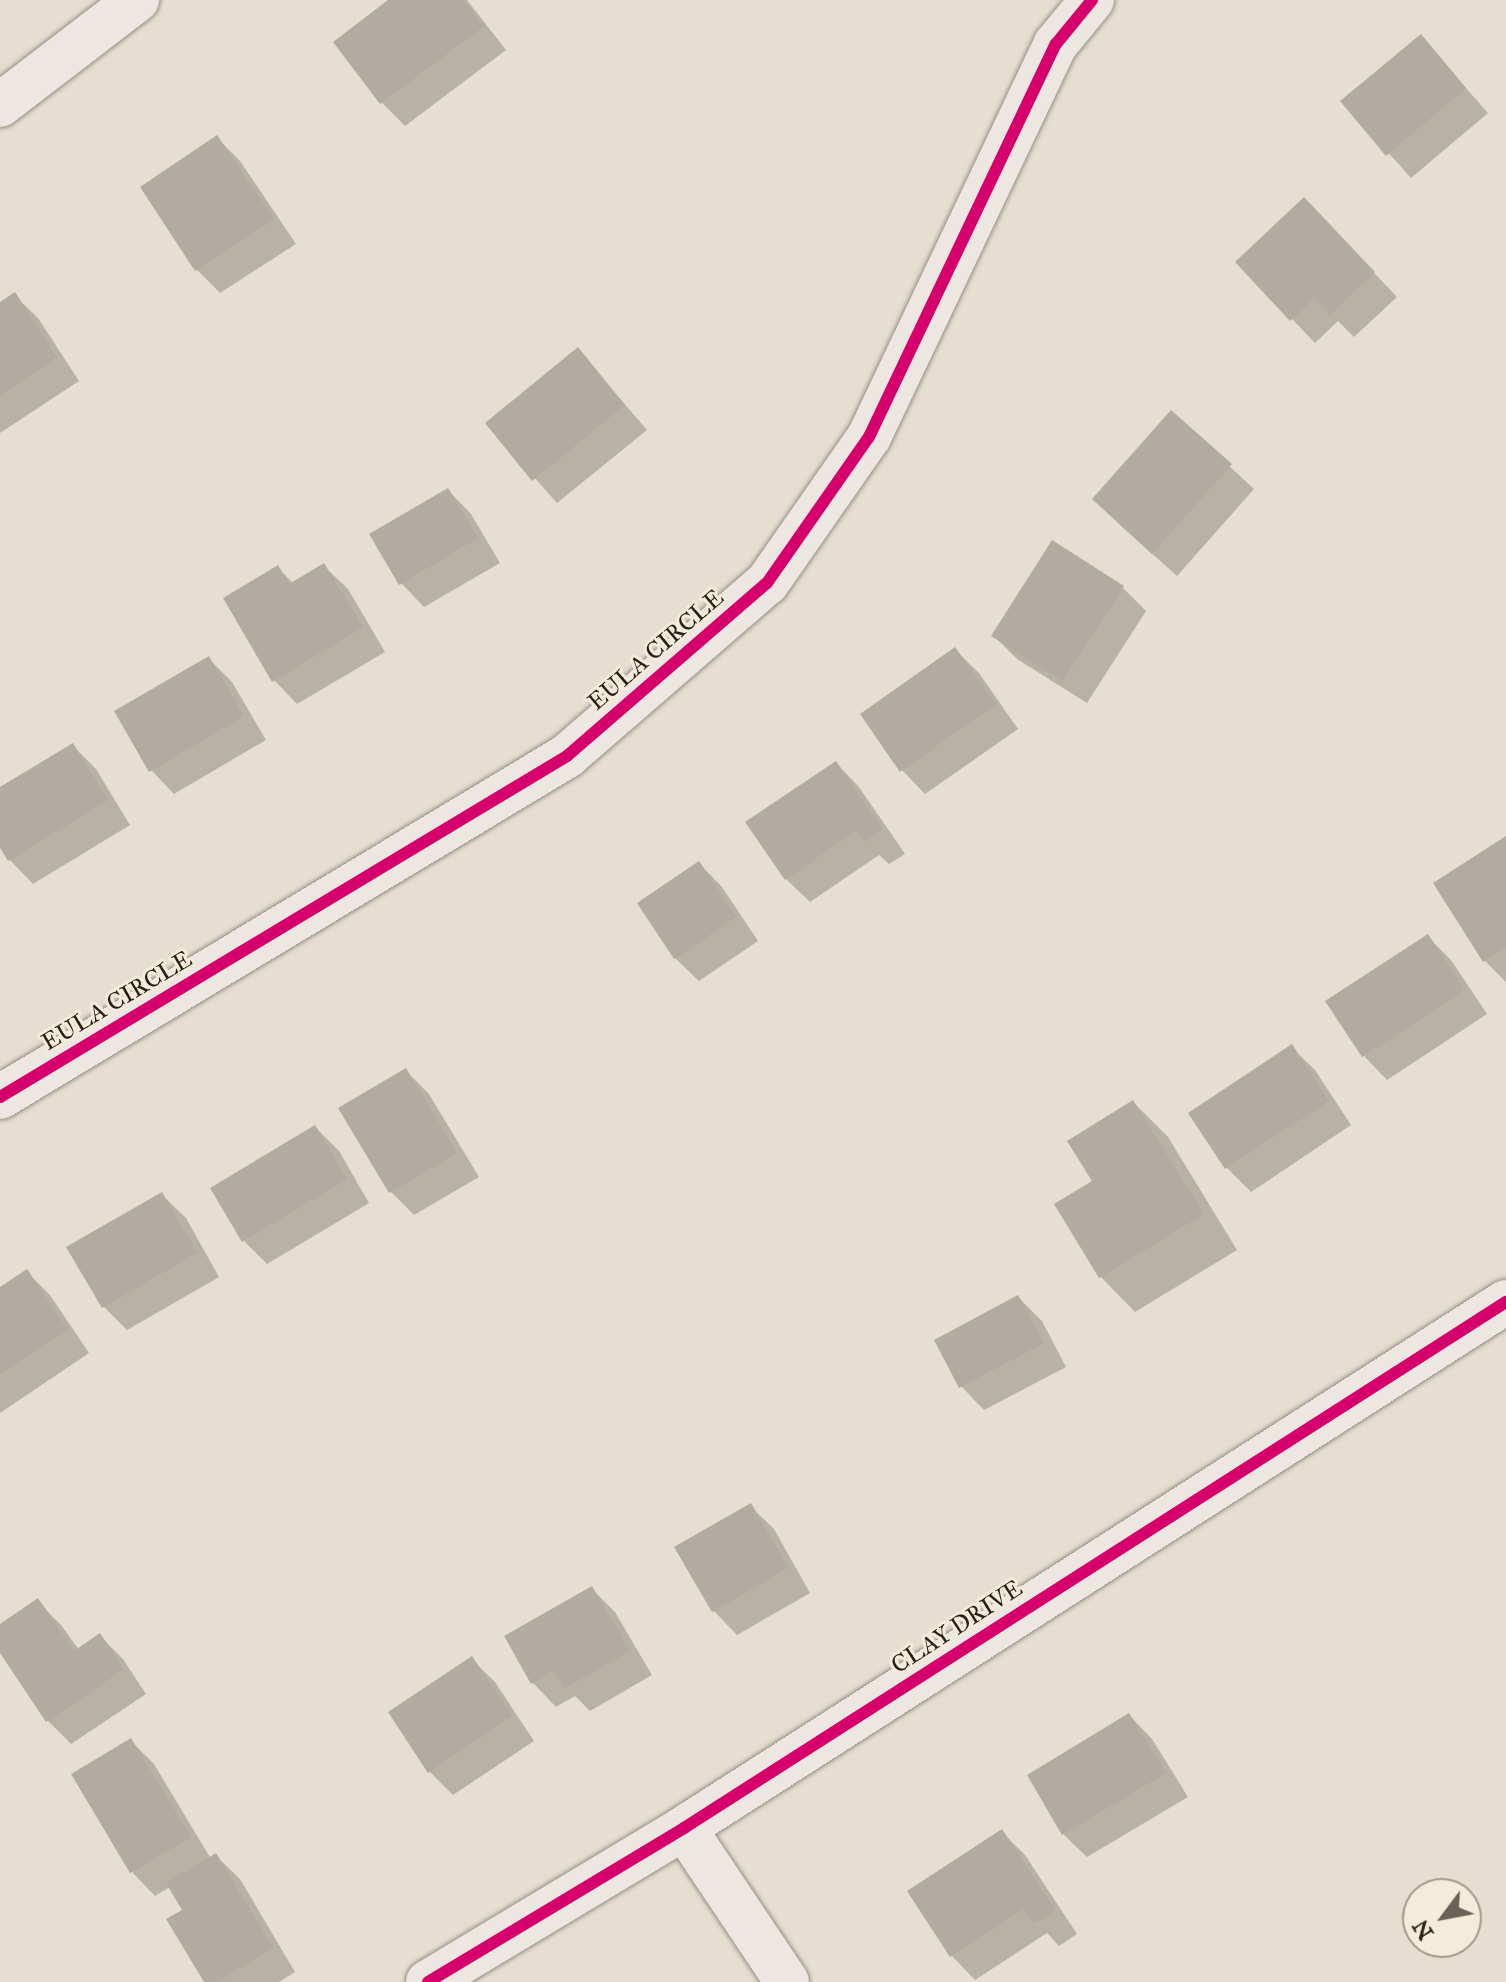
<!DOCTYPE html>
<style>
body{margin:0}
#map{position:relative;width:1506px;height:1982px;overflow:hidden;background:#e6ded0;font-family:"IM FELL Great Primer",serif}
div>[style]{position:absolute}
.shadow>*{inset:0;background:#0003}
.building>*{inset:0;background:#b1aba1}
.roads{filter:drop-shadow(0 0 2px #958f86) drop-shadow(0 0 2px #958f86)}
.street>*{height:44px;margin:-22px;padding:0 22px;transform-origin:22px;border-radius:22px;background:#ece7e0}
.secondary>*{height:44px;margin:-22px;padding:0 22px;transform-origin:22px;border-radius:22px;background:#ece7e0}
.cycleway>*{height:12px;margin:-6px;padding:0 6px;transform-origin:6px;border-radius:6px;background:#d6006c}
span{translate:-50% -50%;white-space:nowrap;text-align:center;line-height:1.15;-webkit-text-stroke:6px #f5ebdb;paint-order:stroke}
.street-label{font-size:24px;color:#271f16}
.north{position:absolute;left:1402px;top:1878px;width:80px;height:80px;box-sizing:border-box;background:#f5ebdb;border:2px solid #a3998c;border-radius:50%;rotate:238deg;font-size:22px;font-weight:700;line-height:32px;text-align:center;color:#271f16}
.north::after{content:'';display:block;margin:auto;width:28px;height:36px;background:#6a6257;clip-path:polygon(50% 0,100% 100%,50% 72%,0 100%)}
</style>
<div id="map">
<div class="shadow">
<div style="clip-path:polygon(391px 0,467px 0,506px 50px,405px 126px,382px 103px,335px 42px)"></div>
<div style="clip-path:polygon(1421px 37px,1488px 113px,1411px 178px,1343px 102px)"></div>
<div style="clip-path:polygon(217px 138px,240px 161px,296px 244px,220px 293px,197px 270px)"></div>
<div style="clip-path:polygon(1327px 223px,1397px 297px,1354px 337px,1338px 321px,1315px 343px,1292px 319px)"></div>
<div style="clip-path:polygon(14px 295px,38px 318px,79px 381px,0 433px,0 304px)"></div>
<div style="clip-path:polygon(578px 350px,647px 430px,557px 503px,487px 424px)"></div>
<div style="clip-path:polygon(1172px 413px,1254px 489px,1177px 576px,1118px 523px)"></div>
<div style="clip-path:polygon(448px 490px,471px 514px,500px 563px,424px 607px,401px 583px)"></div>
<div style="clip-path:polygon(324px 566px,348px 589px,385px 652px,297px 704px,274px 680px,278px 568px,294px 584px)"></div>
<div style="clip-path:polygon(1122px 587px,1146px 611px,1087px 703px,1017px 659px,994px 636px)"></div>
<div style="clip-path:polygon(955px 650px,979px 673px,1018px 729px,925px 794px,902px 770px)"></div>
<div style="clip-path:polygon(208px 658px,232px 682px,266px 740px,174px 794px,151px 770px)"></div>
<div style="clip-path:polygon(73px 746px,96px 769px,130px 825px,33px 884px,10px 860px,0 844px,0 790px)"></div>
<div style="clip-path:polygon(836px 763px,859px 787px,905px 854px,889px 864px,879px 855px,810px 902px,786px 879px)"></div>
<div style="clip-path:polygon(1506px 838px,1506px 982px,1485px 961px,1436px 884px)"></div>
<div style="clip-path:polygon(699px 863px,722px 887px,758px 941px,699px 981px,675px 958px)"></div>
<div style="clip-path:polygon(1427px 936px,1451px 960px,1487px 1014px,1387px 1080px,1364px 1056px,1328px 1002px)"></div>
<div style="clip-path:polygon(1291px 1047px,1315px 1070px,1351px 1125px,1251px 1192px,1227px 1168px,1191px 1113px)"></div>
<div style="clip-path:polygon(405px 1070px,429px 1094px,479px 1177px,414px 1215px,391px 1192px)"></div>
<div style="clip-path:polygon(1133px 1102px,1168px 1137px,1237px 1250px,1135px 1312px,1101px 1277px,1057px 1205px,1095px 1182px)"></div>
<div style="clip-path:polygon(315px 1127px,339px 1151px,369px 1203px,267px 1264px,244px 1241px)"></div>
<div style="clip-path:polygon(162px 1195px,186px 1218px,219px 1277px,127px 1330px,103px 1306px)"></div>
<div style="clip-path:polygon(27px 1272px,50px 1295px,89px 1353px,0 1413px,0 1290px)"></div>
<div style="clip-path:polygon(1018px 1297px,1042px 1321px,1066px 1367px,984px 1410px,961px 1386px)"></div>
<div style="clip-path:polygon(750px 1506px,774px 1529px,810px 1593px,737px 1635px,714px 1611px,677px 1548px)"></div>
<div style="clip-path:polygon(591px 1588px,615px 1612px,652px 1675px,590px 1711px,575px 1696px,556px 1707px,533px 1683px,507px 1637px)"></div>
<div style="clip-path:polygon(37px 1601px,61px 1625px,79px 1650px,100px 1636px,123px 1659px,146px 1694px,71px 1744px,48px 1721px,0 1650px,0 1626px)"></div>
<div style="clip-path:polygon(471px 1659px,495px 1682px,534px 1741px,453px 1795px,430px 1772px)"></div>
<div style="clip-path:polygon(1129px 1715px,1152px 1739px,1188px 1797px,1087px 1857px,1063px 1834px)"></div>
<div style="clip-path:polygon(131px 1741px,154px 1764px,211px 1859px,216px 1856px,240px 1879px,295px 1972px,279px 1982px,206px 1982px,185px 1911px,170px 1887px,155px 1896px,132px 1872px,74px 1775px)"></div>
<div style="clip-path:polygon(1002px 1832px,1025px 1855px,1077px 1934px,1059px 1946px,1047px 1933px,975px 1980px,952px 1956px,910px 1892px)"></div>
</div>
<div class="building">
<div style="clip-path:polygon(388px 0,464px 0,484px 26px,380px 104px,333px 42px)"></div>
<div style="clip-path:polygon(1421px 34px,1466px 88px,1386px 156px,1340px 101px)"></div>
<div style="clip-path:polygon(217px 135px,274px 219px,195px 271px,140px 187px)"></div>
<div style="clip-path:polygon(1304px 197px,1375px 272px,1330px 315px,1314px 298px,1290px 321px,1235px 262px)"></div>
<div style="clip-path:polygon(15px 292px,57px 357px,0 395px,0 302px)"></div>
<div style="clip-path:polygon(578px 347px,625px 405px,532px 481px,485px 423px)"></div>
<div style="clip-path:polygon(1171px 410px,1232px 464px,1152px 554px,1092px 499px)"></div>
<div style="clip-path:polygon(448px 488px,478px 538px,399px 585px,369px 534px)"></div>
<div style="clip-path:polygon(1052px 540px,1124px 586px,1063px 681px,991px 636px)"></div>
<div style="clip-path:polygon(324px 563px,363px 627px,272px 682px,223px 598px,278px 565px,289px 584px)"></div>
<div style="clip-path:polygon(955px 647px,996px 704px,900px 772px,860px 714px)"></div>
<div style="clip-path:polygon(209px 656px,244px 716px,149px 772px,114px 711px)"></div>
<div style="clip-path:polygon(73px 743px,108px 800px,8px 861px,0 848px,0 787px)"></div>
<div style="clip-path:polygon(836px 761px,883px 829px,864px 842px,856px 831px,785px 880px,745px 822px)"></div>
<div style="clip-path:polygon(1506px 836px,1506px 947px,1483px 962px,1433px 883px)"></div>
<div style="clip-path:polygon(699px 861px,736px 917px,674px 959px,637px 903px)"></div>
<div style="clip-path:polygon(1428px 934px,1465px 990px,1362px 1057px,1325px 1001px)"></div>
<div style="clip-path:polygon(1292px 1044px,1329px 1101px,1225px 1169px,1188px 1113px)"></div>
<div style="clip-path:polygon(406px 1068px,457px 1153px,389px 1193px,338px 1108px)"></div>
<div style="clip-path:polygon(1133px 1100px,1204px 1214px,1099px 1278px,1054px 1204px,1092px 1181px,1067px 1141px)"></div>
<div style="clip-path:polygon(315px 1125px,347px 1179px,242px 1242px,210px 1188px)"></div>
<div style="clip-path:polygon(162px 1192px,197px 1253px,102px 1308px,66px 1247px)"></div>
<div style="clip-path:polygon(27px 1269px,67px 1329px,0 1374px,0 1287px)"></div>
<div style="clip-path:polygon(1018px 1295px,1044px 1343px,959px 1388px,934px 1340px)"></div>
<div style="clip-path:polygon(751px 1503px,788px 1568px,712px 1612px,674px 1547px)"></div>
<div style="clip-path:polygon(592px 1586px,630px 1651px,565px 1688px,554px 1671px,531px 1684px,504px 1636px)"></div>
<div style="clip-path:polygon(38px 1598px,74px 1651px,100px 1633px,124px 1669px,46px 1722px,0 1653px,0 1624px)"></div>
<div style="clip-path:polygon(472px 1656px,512px 1716px,428px 1773px,388px 1712px)"></div>
<div style="clip-path:polygon(1129px 1713px,1166px 1773px,1062px 1835px,1027px 1775px)"></div>
<div style="clip-path:polygon(131px 1738px,191px 1837px,130px 1873px,71px 1774px)"></div>
<div style="clip-path:polygon(1002px 1829px,1055px 1910px,1034px 1924px,1024px 1909px,950px 1957px,907px 1891px)"></div>
<div style="clip-path:polygon(216px 1853px,273px 1948px,217px 1982px,204px 1982px,166px 1919px,182px 1910px,166px 1883px)"></div>
</div>
<div class="roads">
<div class="street">
<div style="left:0;top:1097px;width:662px;rotate:-31.02deg"></div>
<div style="left:567px;top:756px;width:264px;rotate:-40.9deg"></div>
<div style="left:767px;top:583px;width:178px;rotate:-55.1deg"></div>
<div style="left:869px;top:437px;width:435px;rotate:-64.6deg"></div>
<div style="left:1056px;top:44px;width:57px;rotate:-50.7deg"></div>
<div style="left:684px;top:1828px;width:185px;rotate:56.2deg"></div>
<div style="left:428px;top:1982px;width:299px;rotate:-31deg"></div>
<div style="left:684px;top:1828px;width:976px;rotate:-32.62deg"></div>
</div>
<div class="secondary">
<div style="left:0;top:105px;width:173px;rotate:-37.5deg"></div>
</div>
</div>
<div class="cycleway">
<div style="left:0;top:1097px;width:662px;rotate:-31.02deg"></div>
<div style="left:567px;top:756px;width:264px;rotate:-40.9deg"></div>
<div style="left:767px;top:583px;width:178px;rotate:-55.1deg"></div>
<div style="left:869px;top:437px;width:435px;rotate:-64.6deg"></div>
<div style="left:1056px;top:44px;width:57px;rotate:-50.7deg"></div>
<div style="left:428px;top:1982px;width:299px;rotate:-31deg"></div>
<div style="left:684px;top:1828px;width:976px;rotate:-32.62deg"></div>
</div>
<div class="street-label">
<span style="left:656px;top:650px;rotate:-41deg">EULA CIRCLE</span>
<span style="left:117px;top:1001px;rotate:-31deg">EULA CIRCLE</span>
<span style="left:957px;top:1627px;rotate:-33deg">CLAY DRIVE</span>
</div>
<div class="north">N</div>
</div>
